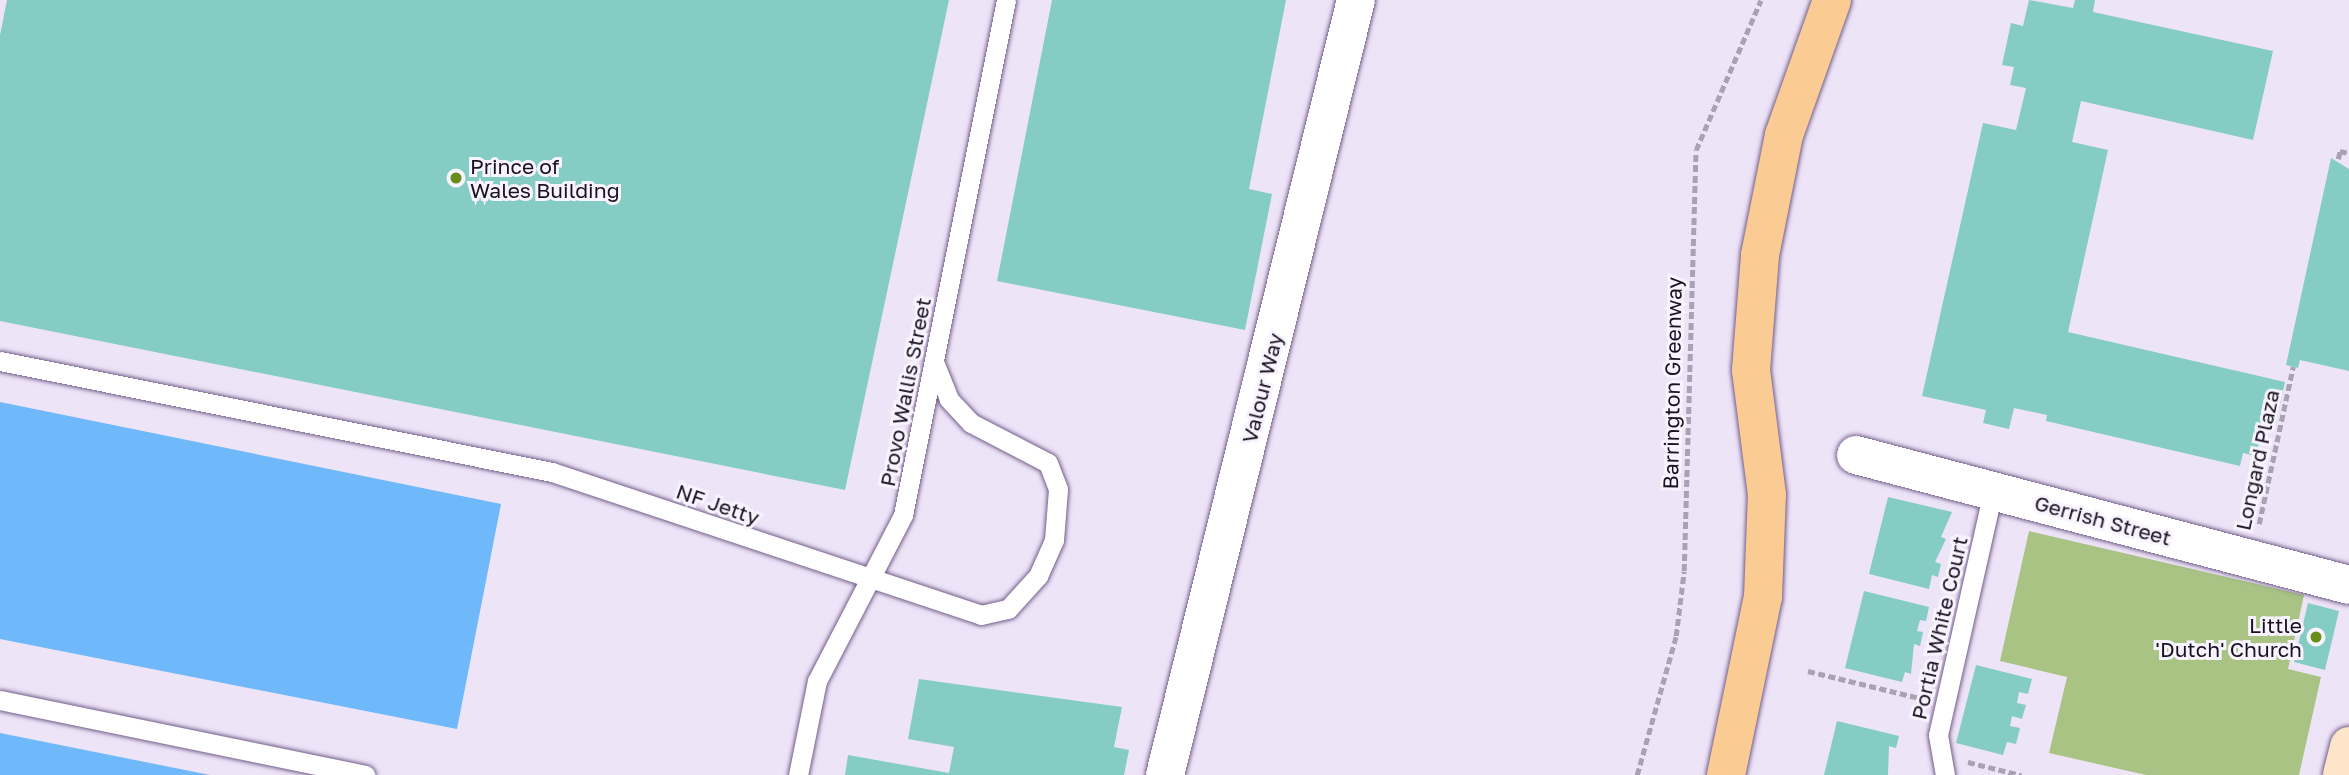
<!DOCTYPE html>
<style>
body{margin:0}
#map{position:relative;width:2349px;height:775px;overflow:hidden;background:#eee4f8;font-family:"Golos Text",sans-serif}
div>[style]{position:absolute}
.green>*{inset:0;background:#a8c384}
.water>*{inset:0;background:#6fb8f9}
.building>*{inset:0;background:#85ccc4}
.path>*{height:4.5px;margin-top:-2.25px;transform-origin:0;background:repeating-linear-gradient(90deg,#aaa1b4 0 7px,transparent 0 10.5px)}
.roads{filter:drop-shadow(0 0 2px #745e8a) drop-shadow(0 0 2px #745e8a)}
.lane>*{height:19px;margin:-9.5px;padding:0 9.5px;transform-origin:9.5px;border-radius:9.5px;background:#fff}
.street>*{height:38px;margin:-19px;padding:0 19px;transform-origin:19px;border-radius:19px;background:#fff}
.secondary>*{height:38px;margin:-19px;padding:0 19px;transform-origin:19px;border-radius:19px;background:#fde5c9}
.primary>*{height:38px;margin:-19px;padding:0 19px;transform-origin:19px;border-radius:19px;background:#fbcb94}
.dots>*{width:19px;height:19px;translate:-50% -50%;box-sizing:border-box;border:4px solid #f8f4fe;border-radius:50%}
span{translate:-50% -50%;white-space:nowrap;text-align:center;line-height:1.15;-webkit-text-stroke:6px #f8f4fe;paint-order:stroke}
.poi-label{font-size:21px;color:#1a1223}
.left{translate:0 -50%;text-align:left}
.right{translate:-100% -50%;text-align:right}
.street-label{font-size:21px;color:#1a1223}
</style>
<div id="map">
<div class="green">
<div style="clip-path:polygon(2029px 531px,2304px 595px,2288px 669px,2321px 677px,2299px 775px,2146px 775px,2049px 753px,2067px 677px,2000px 661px)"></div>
</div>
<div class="water">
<div style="clip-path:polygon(0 402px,501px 504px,457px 729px,0 639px)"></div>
<div style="clip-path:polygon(0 733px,210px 775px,0 775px)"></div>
</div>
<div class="building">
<div style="clip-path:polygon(7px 0,949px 0,845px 490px,0 321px,0 35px)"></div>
<div style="clip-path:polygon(1052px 0,1286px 0,1249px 189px,1272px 194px,1245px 330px,997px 281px)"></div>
<div style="clip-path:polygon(2029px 0,2073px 8px,2075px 0,2095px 0,2093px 12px,2273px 51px,2253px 140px,2081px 101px,2072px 142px,2108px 150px,2068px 332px,2285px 382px,2276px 423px,2264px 420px,2256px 456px,2243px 453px,2240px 466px,2046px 421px,2047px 415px,2014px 408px,2009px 429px,1983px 423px,1986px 410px,1922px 396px,1983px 123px,2016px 130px,2026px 88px,2010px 85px,2014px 67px,2002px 65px,2011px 23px,2023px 26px)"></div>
<div style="clip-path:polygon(2331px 158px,2349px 169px,2349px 371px,2300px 360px,2298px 368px,2286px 365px)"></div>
<div style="clip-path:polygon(1888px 497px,1952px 512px,1941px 537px,1946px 539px,1935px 562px,1941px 564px,1938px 577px,1932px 575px,1929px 589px,1869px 574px)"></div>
<div style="clip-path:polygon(1864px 591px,1929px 607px,1926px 621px,1920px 620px,1917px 631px,1923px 632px,1920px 646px,1914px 644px,1911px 674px,1905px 672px,1902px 682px,1845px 668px)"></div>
<div style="clip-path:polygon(2308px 603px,2339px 611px,2325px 670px,2294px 662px)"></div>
<div style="clip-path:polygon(1976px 665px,2032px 679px,2028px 694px,2019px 692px,2017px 703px,2026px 705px,2022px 719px,2012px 716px,2010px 726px,2020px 728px,2016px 744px,2007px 742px,2003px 755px,1956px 743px)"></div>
<div style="clip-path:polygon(919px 679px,1122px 707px,1114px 747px,1129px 750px,1124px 775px,845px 775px,848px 755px,949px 773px,954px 747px,908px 739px)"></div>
<div style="clip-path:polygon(1837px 721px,1899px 736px,1896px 748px,1889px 746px,1888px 775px,1824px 775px)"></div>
</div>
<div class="path">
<div style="left:2338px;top:159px;width:8px;rotate:-76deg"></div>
<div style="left:2340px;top:151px;width:9px;rotate:13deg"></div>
<div style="left:2259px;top:524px;width:161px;rotate:-77.8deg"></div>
<div style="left:1808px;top:671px;width:115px;rotate:13.6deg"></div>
<div style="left:1968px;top:762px;width:55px;rotate:13.8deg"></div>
<div style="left:1637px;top:775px;width:144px;rotate:-74.3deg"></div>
<div style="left:1676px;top:636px;width:65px;rotate:-83deg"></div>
<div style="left:1684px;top:571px;width:421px;rotate:-88.4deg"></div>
<div style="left:1696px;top:150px;width:163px;rotate:-66.6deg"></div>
</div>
<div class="roads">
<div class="lane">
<div style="left:0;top:361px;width:563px;rotate:11.37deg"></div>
<div style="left:552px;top:472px;width:452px;rotate:18.4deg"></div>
<div style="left:981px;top:615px;width:28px;rotate:-13deg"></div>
<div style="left:1008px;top:609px;width:45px;rotate:-47.7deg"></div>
<div style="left:1038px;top:576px;width:39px;rotate:-66deg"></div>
<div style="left:1054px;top:540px;width:51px;rotate:-85.5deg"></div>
<div style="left:1058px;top:489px;width:28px;rotate:-111deg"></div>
<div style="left:1048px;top:463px;width:87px;rotate:-152.5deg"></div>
<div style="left:971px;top:423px;width:33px;rotate:-133deg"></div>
<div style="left:949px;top:399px;width:40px;rotate:-112deg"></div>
<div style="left:0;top:700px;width:373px;rotate:11.6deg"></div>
<div style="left:798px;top:775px;width:96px;rotate:-78.6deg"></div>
<div style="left:817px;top:681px;width:187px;rotate:-62.6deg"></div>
<div style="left:903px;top:515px;width:525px;rotate:-78.69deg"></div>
<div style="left:1945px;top:775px;width:41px;rotate:-99.9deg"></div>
<div style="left:1938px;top:735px;width:250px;rotate:-77.3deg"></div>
</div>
<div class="street">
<div style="left:1856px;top:455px;width:510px;rotate:14.77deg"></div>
<div style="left:1165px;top:775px;width:798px;rotate:-76.16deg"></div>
</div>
<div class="secondary">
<div style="left:2342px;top:775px;width:30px;rotate:-76deg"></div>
</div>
<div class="primary">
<div style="left:1726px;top:775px;width:182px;rotate:-78.3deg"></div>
<div style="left:1763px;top:597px;width:102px;rotate:-87.8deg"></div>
<div style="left:1767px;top:495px;width:126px;rotate:-97.3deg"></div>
<div style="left:1751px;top:370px;width:115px;rotate:-85.5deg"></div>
<div style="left:1760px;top:255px;width:122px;rotate:-78.7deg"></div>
<div style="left:1784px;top:135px;width:143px;rotate:-70.4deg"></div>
</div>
</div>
<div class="dots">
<div style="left:456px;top:178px;background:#688d18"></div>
<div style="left:2316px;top:637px;background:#688d18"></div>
</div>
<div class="poi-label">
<span class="left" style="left:470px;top:178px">Prince of<br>Wales Building</span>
<span class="right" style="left:2302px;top:637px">Little<br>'Dutch' Church</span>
</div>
<div class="street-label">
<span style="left:1672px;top:383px;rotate:-89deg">Barrington Greenway</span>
<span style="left:1262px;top:388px;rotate:-76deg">Valour Way</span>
<span style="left:905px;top:392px;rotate:-79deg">Provo Wallis Street</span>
<span style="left:2257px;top:460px;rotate:-78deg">Longard Plaza</span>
<span style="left:718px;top:504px;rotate:19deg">NF Jetty</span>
<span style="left:2103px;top:520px;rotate:15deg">Gerrish Street</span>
<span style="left:1939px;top:628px;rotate:-77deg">Portia White Court</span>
</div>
</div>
